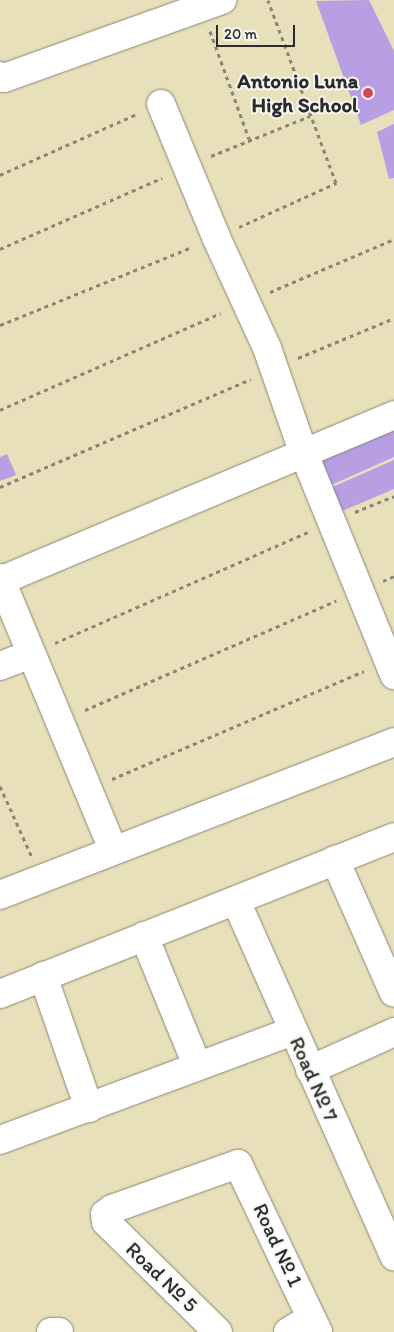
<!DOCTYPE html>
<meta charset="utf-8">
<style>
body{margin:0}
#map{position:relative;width:394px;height:1332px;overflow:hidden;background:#e8e0bb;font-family:Itim,sans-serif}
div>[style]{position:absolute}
.building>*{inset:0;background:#b89ee3}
.path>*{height:3px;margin-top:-1.5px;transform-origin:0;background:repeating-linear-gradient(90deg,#8a8673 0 4px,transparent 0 8px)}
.roads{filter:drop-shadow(0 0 1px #8a8673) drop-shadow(0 0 1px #8a8673)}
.street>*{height:28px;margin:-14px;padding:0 14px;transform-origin:14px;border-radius:14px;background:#fff}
.dots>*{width:14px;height:14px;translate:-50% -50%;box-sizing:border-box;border:2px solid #f6f6f2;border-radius:50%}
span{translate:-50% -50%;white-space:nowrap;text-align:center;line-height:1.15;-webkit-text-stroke:4px #f6f6f2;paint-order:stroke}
.poi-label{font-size:21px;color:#2b2b2b;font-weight:700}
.right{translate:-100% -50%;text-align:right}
.street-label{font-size:21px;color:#2b2b2b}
.scale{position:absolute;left:216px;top:25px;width:79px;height:22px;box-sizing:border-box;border:2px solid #2b2b2b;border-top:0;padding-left:6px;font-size:15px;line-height:18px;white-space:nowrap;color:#2b2b2b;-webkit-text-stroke:4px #f6f6f2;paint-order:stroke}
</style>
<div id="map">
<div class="building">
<div style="clip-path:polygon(369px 0,394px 51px,394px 110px,361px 125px,316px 1px)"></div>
<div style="clip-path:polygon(394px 124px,394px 178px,389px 179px,377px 132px)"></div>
<div style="clip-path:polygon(394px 428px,394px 457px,329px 486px,318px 462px)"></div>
<div style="clip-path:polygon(7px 454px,16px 475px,0 481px,0 457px)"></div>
<div style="clip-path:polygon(394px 460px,394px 489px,340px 512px,330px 488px)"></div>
</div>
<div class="path">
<div style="left:210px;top:31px;width:115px;rotate:70.1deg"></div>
<div style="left:211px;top:156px;width:107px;rotate:-22deg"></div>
<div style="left:0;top:175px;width:150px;rotate:-24deg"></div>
<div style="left:239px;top:227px;width:107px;rotate:-24.4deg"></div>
<div style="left:336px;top:183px;width:195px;rotate:-110.4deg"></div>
<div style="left:0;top:249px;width:177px;rotate:-23.7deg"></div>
<div style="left:270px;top:292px;width:135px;rotate:-23.1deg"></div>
<div style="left:0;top:325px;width:207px;rotate:-22.1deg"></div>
<div style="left:298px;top:358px;width:104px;rotate:-22.6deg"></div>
<div style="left:0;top:410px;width:241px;rotate:-23.7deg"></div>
<div style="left:0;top:487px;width:273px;rotate:-23.3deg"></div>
<div style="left:355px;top:512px;width:42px;rotate:-22.3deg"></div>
<div style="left:383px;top:581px;width:12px;rotate:-24deg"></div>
<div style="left:55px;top:643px;width:276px;rotate:-23.7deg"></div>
<div style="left:85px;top:710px;width:274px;rotate:-23.5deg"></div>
<div style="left:112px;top:779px;width:274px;rotate:-23.2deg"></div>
<div style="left:0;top:786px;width:76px;rotate:65.8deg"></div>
</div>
<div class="roads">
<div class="street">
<div style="left:0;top:76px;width:4px;rotate:27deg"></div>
<div style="left:4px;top:78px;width:232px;rotate:-19.7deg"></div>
<div style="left:161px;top:104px;width:144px;rotate:67.5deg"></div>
<div style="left:216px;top:237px;width:122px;rotate:65.3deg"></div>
<div style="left:267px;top:348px;width:112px;rotate:70.8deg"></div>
<div style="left:304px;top:454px;width:239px;rotate:67.8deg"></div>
<div style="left:0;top:578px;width:295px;rotate:67.4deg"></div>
<div style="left:0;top:581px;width:428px;rotate:-22.8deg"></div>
<div style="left:0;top:666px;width:31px;rotate:-21deg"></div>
<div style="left:335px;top:860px;width:145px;rotate:66.1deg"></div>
<div style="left:0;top:895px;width:423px;rotate:-21.2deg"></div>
<div style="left:236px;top:901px;width:389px;rotate:66deg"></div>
<div style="left:144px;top:936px;width:139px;rotate:67.7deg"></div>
<div style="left:43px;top:976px;width:140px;rotate:70.8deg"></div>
<div style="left:0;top:994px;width:424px;rotate:-21.7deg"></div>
<div style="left:310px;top:1070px;width:92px;rotate:-24.3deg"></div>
<div style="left:0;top:1140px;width:313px;rotate:-20.4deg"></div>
<div style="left:51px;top:1332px;width:8px"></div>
<div style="left:218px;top:1332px;width:157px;rotate:-135.5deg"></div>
<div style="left:106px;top:1222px;width:8px;rotate:-97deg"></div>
<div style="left:105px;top:1214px;width:9px;rotate:-36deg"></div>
<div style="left:112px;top:1209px;width:134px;rotate:-19.7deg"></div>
<div style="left:238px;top:1164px;width:186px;rotate:64.5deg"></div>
<div style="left:288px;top:1332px;width:27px;rotate:-31deg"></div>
</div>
</div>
<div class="dots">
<div style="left:368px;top:93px;background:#d1495b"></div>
</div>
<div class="poi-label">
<span class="right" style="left:358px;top:93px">Antonio Luna<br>High School</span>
</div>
<div class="street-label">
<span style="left:314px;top:1079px;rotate:66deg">Road № 7</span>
<span style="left:278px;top:1245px;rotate:65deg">Road № 1</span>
<span style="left:162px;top:1277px;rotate:44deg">Road № 5</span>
</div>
<div class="scale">20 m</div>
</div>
